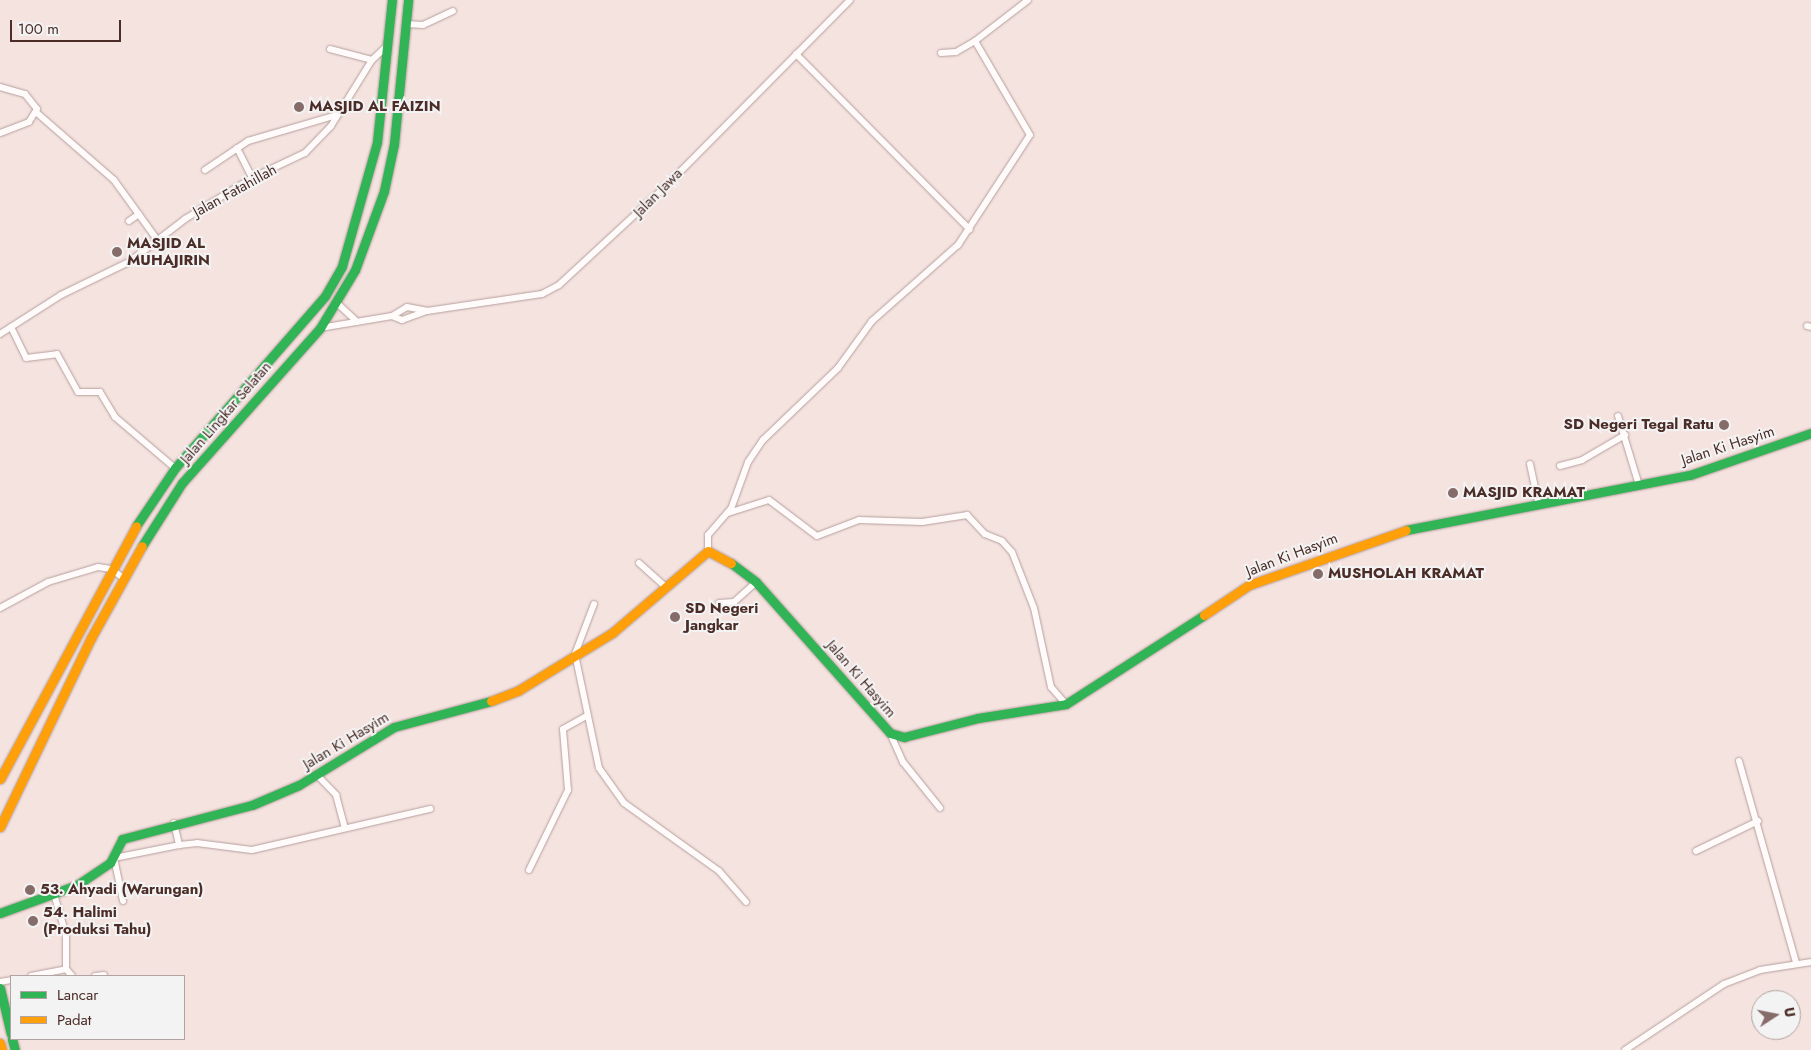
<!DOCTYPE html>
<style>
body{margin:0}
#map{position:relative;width:1811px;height:1050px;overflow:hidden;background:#f5e3e0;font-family:Jost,sans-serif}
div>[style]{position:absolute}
.roads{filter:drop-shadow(0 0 1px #b59f9c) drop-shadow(0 0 1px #b59f9c)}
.street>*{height:6px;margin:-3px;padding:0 3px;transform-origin:3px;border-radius:3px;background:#fefbfa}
.fast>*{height:9px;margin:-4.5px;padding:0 4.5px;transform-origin:4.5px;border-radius:4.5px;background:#30b455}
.slow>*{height:9px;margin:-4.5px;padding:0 4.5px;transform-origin:4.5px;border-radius:4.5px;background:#ff9f0a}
.dots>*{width:14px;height:14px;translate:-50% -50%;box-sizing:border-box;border:2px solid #f3f3f3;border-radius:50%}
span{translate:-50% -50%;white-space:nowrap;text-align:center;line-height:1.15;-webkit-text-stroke:4px #f3f3f3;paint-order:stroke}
.poi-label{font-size:15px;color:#4b2c27;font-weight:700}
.left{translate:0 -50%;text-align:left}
.right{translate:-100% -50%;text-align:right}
.street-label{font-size:15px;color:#4b2c27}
.legend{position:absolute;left:10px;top:975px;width:175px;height:65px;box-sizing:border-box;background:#f3f3f3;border:1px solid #b0a3a1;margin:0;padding:6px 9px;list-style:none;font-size:15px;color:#4b2c27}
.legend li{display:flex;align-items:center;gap:10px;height:25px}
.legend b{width:25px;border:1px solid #b0a3a1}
.north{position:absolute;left:1751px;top:990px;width:50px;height:50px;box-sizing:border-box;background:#f3f3f3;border:1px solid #b0a3a1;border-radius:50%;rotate:79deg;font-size:14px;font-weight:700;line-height:20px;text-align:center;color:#4b2c27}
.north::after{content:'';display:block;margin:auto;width:18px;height:22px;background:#866c68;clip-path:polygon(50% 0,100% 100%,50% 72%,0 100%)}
.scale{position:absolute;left:10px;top:20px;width:111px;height:22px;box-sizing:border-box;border:2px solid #4b2c27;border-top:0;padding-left:6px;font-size:15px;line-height:18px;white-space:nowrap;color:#4b2c27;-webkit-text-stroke:4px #f3f3f3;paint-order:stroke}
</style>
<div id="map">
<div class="roads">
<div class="street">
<div style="left:406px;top:24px;width:17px;rotate:3deg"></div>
<div style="left:423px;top:25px;width:33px;rotate:-25deg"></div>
<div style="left:330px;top:49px;width:43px;rotate:14.7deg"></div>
<div style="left:941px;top:53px;width:15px;rotate:-4deg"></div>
<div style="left:956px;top:52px;width:22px;rotate:-30deg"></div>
<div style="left:975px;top:41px;width:67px;rotate:-37.7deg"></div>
<div style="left:796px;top:54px;width:247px;rotate:45.3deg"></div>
<div style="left:0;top:87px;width:26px;rotate:16deg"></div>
<div style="left:25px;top:94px;width:19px;rotate:51deg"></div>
<div style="left:37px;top:109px;width:15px;rotate:122deg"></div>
<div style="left:29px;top:122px;width:31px;rotate:159deg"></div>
<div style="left:37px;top:113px;width:102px;rotate:41deg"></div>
<div style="left:114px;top:180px;width:75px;rotate:54.2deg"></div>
<div style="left:237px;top:148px;width:34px;rotate:63deg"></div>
<div style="left:205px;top:170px;width:52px;rotate:-34deg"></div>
<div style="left:248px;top:141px;width:93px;rotate:-16.3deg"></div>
<div style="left:129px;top:221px;width:12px;rotate:-35deg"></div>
<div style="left:338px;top:304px;width:26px;rotate:43deg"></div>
<div style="left:392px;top:316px;width:11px;rotate:22deg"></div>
<div style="left:402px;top:320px;width:27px;rotate:-20deg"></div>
<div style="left:427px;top:311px;width:116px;rotate:-8.4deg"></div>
<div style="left:542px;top:294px;width:19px;rotate:-28deg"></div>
<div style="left:559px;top:285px;width:147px;rotate:-42.8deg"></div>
<div style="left:667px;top:185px;width:260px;rotate:-45.3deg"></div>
<div style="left:1807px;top:326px;width:4px;rotate:14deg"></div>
<div style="left:11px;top:327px;width:34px;rotate:64deg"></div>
<div style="left:26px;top:358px;width:31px;rotate:-7deg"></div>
<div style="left:57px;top:354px;width:43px;rotate:61.1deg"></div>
<div style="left:78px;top:392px;width:22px"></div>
<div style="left:100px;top:392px;width:29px;rotate:59deg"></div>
<div style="left:115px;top:417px;width:79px;rotate:40.4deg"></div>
<div style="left:320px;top:328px;width:73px;rotate:-9.5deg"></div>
<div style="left:392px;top:316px;width:17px;rotate:-31deg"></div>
<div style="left:407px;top:307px;width:20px;rotate:11deg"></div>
<div style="left:0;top:334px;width:72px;rotate:-32.6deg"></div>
<div style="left:61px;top:295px;width:76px;rotate:-25.9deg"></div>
<div style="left:129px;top:262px;width:71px;rotate:-37.5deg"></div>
<div style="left:185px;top:219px;width:79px;rotate:-31.5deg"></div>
<div style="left:252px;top:178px;width:59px;rotate:-25.3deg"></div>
<div style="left:305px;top:153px;width:37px;rotate:-46deg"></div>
<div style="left:331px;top:126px;width:78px;rotate:-58.2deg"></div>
<div style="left:372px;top:60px;width:19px;rotate:-43deg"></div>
<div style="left:1618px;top:416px;width:69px;rotate:73.1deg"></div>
<div style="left:1530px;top:464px;width:40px;rotate:78deg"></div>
<div style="left:1560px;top:466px;width:23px;rotate:-15deg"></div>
<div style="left:1582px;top:460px;width:50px;rotate:-30.2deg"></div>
<div style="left:728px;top:513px;width:43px;rotate:-17.6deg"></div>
<div style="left:769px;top:500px;width:60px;rotate:36.9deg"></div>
<div style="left:817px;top:536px;width:45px;rotate:-20.9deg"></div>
<div style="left:859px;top:520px;width:63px;rotate:1.8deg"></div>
<div style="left:922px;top:522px;width:46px;rotate:-8.8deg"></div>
<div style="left:967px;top:515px;width:26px;rotate:47deg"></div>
<div style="left:985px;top:534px;width:18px;rotate:22deg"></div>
<div style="left:1002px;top:541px;width:15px;rotate:48deg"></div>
<div style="left:1012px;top:552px;width:60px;rotate:68.6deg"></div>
<div style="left:1034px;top:608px;width:81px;rotate:77.9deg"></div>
<div style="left:1051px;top:687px;width:23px;rotate:49deg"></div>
<div style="left:708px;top:551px;width:16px;rotate:-90deg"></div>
<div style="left:708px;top:535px;width:35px;rotate:-49deg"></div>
<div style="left:731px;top:509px;width:50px;rotate:-70.1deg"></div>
<div style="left:748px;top:462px;width:27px;rotate:-56deg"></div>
<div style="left:763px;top:440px;width:104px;rotate:-43.8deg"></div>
<div style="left:838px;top:368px;width:58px;rotate:-54.1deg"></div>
<div style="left:872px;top:321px;width:115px;rotate:-41.5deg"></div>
<div style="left:958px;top:245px;width:131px;rotate:-56.8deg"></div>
<div style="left:1030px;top:135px;width:109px;rotate:-120.3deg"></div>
<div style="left:639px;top:563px;width:36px;rotate:42deg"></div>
<div style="left:719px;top:603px;width:15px;rotate:-4deg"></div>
<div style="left:734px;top:602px;width:30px;rotate:-42deg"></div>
<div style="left:594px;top:604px;width:53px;rotate:110.8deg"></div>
<div style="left:575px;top:654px;width:116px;rotate:78.1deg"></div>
<div style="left:599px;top:768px;width:43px;rotate:54.5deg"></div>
<div style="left:624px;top:803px;width:117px;rotate:35.6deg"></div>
<div style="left:719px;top:871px;width:41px;rotate:48.9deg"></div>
<div style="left:0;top:608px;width:55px;rotate:-28.4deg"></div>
<div style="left:48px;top:582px;width:52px;rotate:-16.7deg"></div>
<div style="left:98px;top:567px;width:13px;rotate:9deg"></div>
<div style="left:111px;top:569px;width:17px;rotate:36deg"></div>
<div style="left:890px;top:733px;width:32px;rotate:66deg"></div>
<div style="left:903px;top:762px;width:59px;rotate:51.2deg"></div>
<div style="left:1739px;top:761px;width:210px;rotate:74.2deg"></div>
<div style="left:317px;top:775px;width:28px;rotate:46deg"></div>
<div style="left:336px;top:795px;width:34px;rotate:75deg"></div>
<div style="left:174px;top:823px;width:23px;rotate:77deg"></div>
<div style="left:179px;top:845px;width:18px;rotate:-6deg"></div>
<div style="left:197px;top:843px;width:55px;rotate:7.3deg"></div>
<div style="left:252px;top:850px;width:183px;rotate:-13deg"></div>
<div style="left:1696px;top:851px;width:69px;rotate:-25.8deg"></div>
<div style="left:529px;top:870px;width:89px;rotate:-64deg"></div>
<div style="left:568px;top:790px;width:61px;rotate:-94.7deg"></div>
<div style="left:563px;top:729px;width:26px;rotate:-29deg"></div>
<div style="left:54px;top:894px;width:43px;rotate:73.7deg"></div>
<div style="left:66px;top:935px;width:34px;rotate:90deg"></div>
<div style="left:123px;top:901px;width:44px;rotate:-101.8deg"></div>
<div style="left:114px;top:858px;width:66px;rotate:-11.3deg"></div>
<div style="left:31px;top:976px;width:36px;rotate:-11deg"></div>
<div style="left:66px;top:969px;width:9px;rotate:49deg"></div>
<div style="left:95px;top:976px;width:9px;rotate:-6deg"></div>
<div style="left:0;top:982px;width:11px;rotate:-10deg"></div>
<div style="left:1625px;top:1050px;width:119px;rotate:-33.7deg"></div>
<div style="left:1724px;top:984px;width:39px;rotate:-21deg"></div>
<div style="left:1760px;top:970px;width:52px;rotate:-8.9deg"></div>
</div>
<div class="fast">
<div style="left:136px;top:526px;width:70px;rotate:-56.1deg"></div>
<div style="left:175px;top:468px;width:228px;rotate:-48.9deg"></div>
<div style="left:325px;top:296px;width:34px;rotate:-60deg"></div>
<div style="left:342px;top:266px;width:129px;rotate:-74.2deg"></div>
<div style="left:377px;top:142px;width:143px;rotate:-84deg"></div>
<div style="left:1406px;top:530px;width:289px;rotate:-11deg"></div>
<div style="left:1690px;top:475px;width:128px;rotate:-19.1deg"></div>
<div style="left:142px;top:546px;width:75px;rotate:-57.6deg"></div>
<div style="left:182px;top:483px;width:208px;rotate:-48.3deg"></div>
<div style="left:320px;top:328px;width:68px;rotate:-58.9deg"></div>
<div style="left:355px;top:270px;width:84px;rotate:-69.8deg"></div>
<div style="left:384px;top:191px;width:48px;rotate:-78deg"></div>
<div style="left:394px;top:144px;width:145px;rotate:-84.4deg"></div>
<div style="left:731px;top:563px;width:31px;rotate:37deg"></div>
<div style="left:756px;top:582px;width:202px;rotate:48.4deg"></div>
<div style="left:890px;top:733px;width:15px;rotate:16deg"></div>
<div style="left:904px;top:737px;width:76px;rotate:-14.4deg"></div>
<div style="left:978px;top:718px;width:89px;rotate:-9deg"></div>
<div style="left:1066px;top:704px;width:164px;rotate:-32.8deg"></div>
<div style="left:0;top:913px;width:82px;rotate:-20deg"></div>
<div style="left:77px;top:885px;width:40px;rotate:-34deg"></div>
<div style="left:110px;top:863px;width:27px;rotate:-63deg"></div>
<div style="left:122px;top:839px;width:134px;rotate:-14.7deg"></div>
<div style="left:252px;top:805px;width:51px;rotate:-23.1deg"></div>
<div style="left:299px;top:785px;width:111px;rotate:-31.4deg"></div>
<div style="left:394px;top:727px;width:100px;rotate:-15deg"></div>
<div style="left:0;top:988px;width:47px;rotate:76.6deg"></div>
<div style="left:12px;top:1039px;width:11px;rotate:75deg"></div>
</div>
<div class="slow">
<div style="left:1204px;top:615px;width:54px;rotate:-33.7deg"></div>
<div style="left:1249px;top:585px;width:166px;rotate:-19.3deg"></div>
<div style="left:491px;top:701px;width:30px;rotate:-21deg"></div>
<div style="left:519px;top:690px;width:109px;rotate:-31.5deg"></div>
<div style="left:612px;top:633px;width:126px;rotate:-40.5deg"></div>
<div style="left:708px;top:551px;width:26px;rotate:28deg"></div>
<div style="left:0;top:779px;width:287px;rotate:-61.7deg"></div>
<div style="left:0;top:827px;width:210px;rotate:-64.3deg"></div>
<div style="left:91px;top:638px;width:105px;rotate:-61deg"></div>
<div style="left:0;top:1043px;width:7px;rotate:74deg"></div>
</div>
</div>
<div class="dots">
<div style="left:299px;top:107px;background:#866c68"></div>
<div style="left:117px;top:252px;background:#866c68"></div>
<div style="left:1724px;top:425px;background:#866c68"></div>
<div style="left:1453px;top:493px;background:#866c68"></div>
<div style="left:1318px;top:574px;background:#866c68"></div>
<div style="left:675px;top:617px;background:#866c68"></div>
<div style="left:30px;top:890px;background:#866c68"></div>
<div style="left:33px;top:921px;background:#866c68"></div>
</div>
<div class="poi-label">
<span class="left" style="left:309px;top:107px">MASJID AL FAIZIN</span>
<span class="left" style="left:127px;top:252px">MASJID AL<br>MUHAJIRIN</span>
<span class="right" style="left:1714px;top:425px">SD Negeri Tegal Ratu</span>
<span class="left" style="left:1463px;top:493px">MASJID KRAMAT</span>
<span class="left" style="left:1328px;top:574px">MUSHOLAH KRAMAT</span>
<span class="left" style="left:685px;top:617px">SD Negeri<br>Jangkar</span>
<span class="left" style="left:40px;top:890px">53. Ahyadi (Warungan)</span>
<span class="left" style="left:43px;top:921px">54. Halimi<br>(Produksi Tahu)</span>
</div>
<div class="street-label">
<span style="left:235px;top:191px;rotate:-29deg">Jalan Fatahillah</span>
<span style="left:658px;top:193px;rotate:-45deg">Jalan Jawa</span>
<span style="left:226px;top:413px;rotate:-49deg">Jalan Lingkar Selatan</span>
<span style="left:1728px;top:446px;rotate:-18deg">Jalan Ki Hasyim</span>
<span style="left:1292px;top:555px;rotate:-21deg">Jalan Ki Hasyim</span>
<span style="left:861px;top:679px;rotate:49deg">Jalan Ki Hasyim</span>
<span style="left:346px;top:741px;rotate:-31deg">Jalan Ki Hasyim</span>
</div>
<ul class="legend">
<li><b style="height:6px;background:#30b455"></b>Lancar</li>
<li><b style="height:6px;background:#ff9f0a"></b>Padat</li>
</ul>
<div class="north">U</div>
<div class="scale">100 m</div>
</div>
